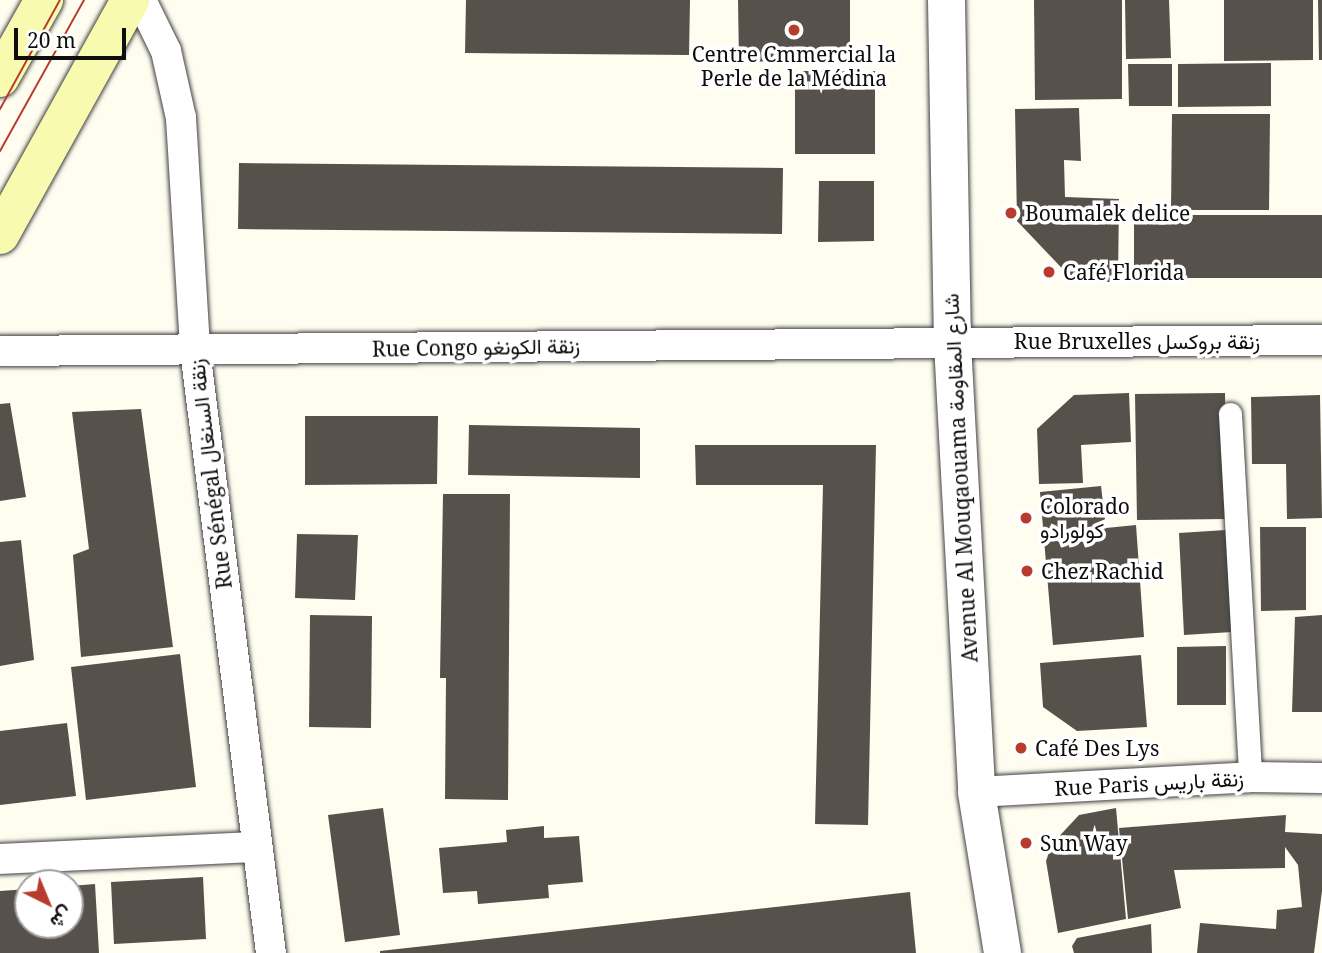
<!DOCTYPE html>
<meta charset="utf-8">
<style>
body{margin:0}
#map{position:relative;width:1322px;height:953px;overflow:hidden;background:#fefdf0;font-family:"Noto Serif",Vazirmatn,serif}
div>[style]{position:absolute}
.building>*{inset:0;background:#56514b}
.roads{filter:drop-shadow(0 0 2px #414141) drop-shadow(0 0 2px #414141)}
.pedestrian>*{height:23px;margin:-11.5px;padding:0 11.5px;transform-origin:11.5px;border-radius:11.5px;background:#fff}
.minor>*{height:30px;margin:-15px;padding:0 15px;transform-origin:15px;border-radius:15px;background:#fff}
.tertiary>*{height:37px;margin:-18.5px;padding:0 18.5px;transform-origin:18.5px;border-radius:18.5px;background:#fff}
.secondary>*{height:38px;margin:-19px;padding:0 19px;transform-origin:19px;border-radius:19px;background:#f7faaf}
.tram>*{height:2px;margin:-1px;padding:0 1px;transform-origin:1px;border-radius:1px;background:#b73c2e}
.dots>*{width:19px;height:19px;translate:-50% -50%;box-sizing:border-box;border:4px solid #fff;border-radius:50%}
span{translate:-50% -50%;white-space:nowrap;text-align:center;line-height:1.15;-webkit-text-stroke:7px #fff;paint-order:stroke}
.poi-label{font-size:21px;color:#0e0e0e}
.left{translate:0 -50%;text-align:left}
.street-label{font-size:21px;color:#0e0e0e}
.north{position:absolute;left:14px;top:869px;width:70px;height:70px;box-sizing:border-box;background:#fff;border:2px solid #9f9f9f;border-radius:50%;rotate:137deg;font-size:19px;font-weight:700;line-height:28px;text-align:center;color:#0e0e0e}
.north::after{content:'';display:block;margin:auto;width:24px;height:32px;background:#b73c2e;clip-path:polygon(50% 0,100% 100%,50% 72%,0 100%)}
.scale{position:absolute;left:14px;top:28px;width:112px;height:32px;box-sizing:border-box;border:4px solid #0e0e0e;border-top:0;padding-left:9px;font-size:21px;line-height:24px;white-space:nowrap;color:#0e0e0e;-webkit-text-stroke:5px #fff;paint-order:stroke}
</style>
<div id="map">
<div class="building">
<div style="clip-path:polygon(466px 0,690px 0,689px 55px,465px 53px)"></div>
<div style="clip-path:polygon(738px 0,850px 0,850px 60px,739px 62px)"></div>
<div style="clip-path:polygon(1034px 0,1122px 0,1122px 99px,1035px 100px)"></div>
<div style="clip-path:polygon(1125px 0,1169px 0,1171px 58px,1126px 59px)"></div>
<div style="clip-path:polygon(1224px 0,1313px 0,1313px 60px,1224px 61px)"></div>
<div style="clip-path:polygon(1318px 0,1322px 0,1322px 60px,1319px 60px)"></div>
<div style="clip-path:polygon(1271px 63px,1271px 106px,1178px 107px,1178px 64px)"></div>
<div style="clip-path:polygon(1128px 64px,1172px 64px,1172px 106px,1129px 106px)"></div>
<div style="clip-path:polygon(795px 71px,875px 71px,875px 154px,795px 154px)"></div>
<div style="clip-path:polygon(1079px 108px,1081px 161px,1064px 160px,1065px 197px,1119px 199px,1118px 282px,1075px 282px,1017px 221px,1015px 109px)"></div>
<div style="clip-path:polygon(1172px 114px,1270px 114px,1269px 210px,1171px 210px)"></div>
<div style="clip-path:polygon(239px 163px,783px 168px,782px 234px,238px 229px)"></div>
<div style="clip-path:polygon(819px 181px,874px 181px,874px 241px,818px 242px)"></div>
<div style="clip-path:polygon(1134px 215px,1322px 215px,1322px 278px,1134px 278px)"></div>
<div style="clip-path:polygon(1129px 393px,1131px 442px,1081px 445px,1083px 483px,1039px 484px,1037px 429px,1074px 395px)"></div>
<div style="clip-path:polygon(1225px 393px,1227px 519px,1137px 520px,1135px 394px)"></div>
<div style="clip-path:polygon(1320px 395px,1322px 518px,1287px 519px,1286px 464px,1252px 464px,1251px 397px)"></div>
<div style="clip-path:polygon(10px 403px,26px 497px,0 501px,0 404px)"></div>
<div style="clip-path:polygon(141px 409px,173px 647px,81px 657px,73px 555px,89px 549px,72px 412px)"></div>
<div style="clip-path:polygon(305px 416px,438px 416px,437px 484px,305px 485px)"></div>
<div style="clip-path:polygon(469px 425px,640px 428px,640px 478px,468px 475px)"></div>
<div style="clip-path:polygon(695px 445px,876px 445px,868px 825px,815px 824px,823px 485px,696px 485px)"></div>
<div style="clip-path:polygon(1101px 486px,1106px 528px,1136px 525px,1144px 637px,1053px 645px,1040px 492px)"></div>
<div style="clip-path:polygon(443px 494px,510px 494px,508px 800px,445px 799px,446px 678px,440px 678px)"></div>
<div style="clip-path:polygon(1260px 527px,1306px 527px,1306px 610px,1261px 611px)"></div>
<div style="clip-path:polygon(1226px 530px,1232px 632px,1184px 635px,1179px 533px)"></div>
<div style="clip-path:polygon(297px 534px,358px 535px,355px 600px,295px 598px)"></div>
<div style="clip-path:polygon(21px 540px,34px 660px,0 666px,0 542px)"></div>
<div style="clip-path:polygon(310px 615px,372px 616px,371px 728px,309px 727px)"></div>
<div style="clip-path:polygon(1322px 615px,1322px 712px,1292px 712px,1295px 617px)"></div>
<div style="clip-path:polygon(1226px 646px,1226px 705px,1177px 705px,1177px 647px)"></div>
<div style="clip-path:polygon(180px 654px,196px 787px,86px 800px,71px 667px)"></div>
<div style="clip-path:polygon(1141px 655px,1147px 727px,1077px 731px,1043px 707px,1040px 663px)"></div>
<div style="clip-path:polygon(67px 723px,76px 796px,0 805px,0 731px)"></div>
<div style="clip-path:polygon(383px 808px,400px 935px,345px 942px,328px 815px)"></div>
<div style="clip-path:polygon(1116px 808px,1126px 919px,1058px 933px,1046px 861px,1052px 844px,1079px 815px)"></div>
<div style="clip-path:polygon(1286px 815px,1285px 832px,1322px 834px,1322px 891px,1314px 953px,1197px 953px,1200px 923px,1276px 929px,1277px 910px,1302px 907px,1298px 865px,1285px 847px,1285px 868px,1174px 870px,1181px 908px,1128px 919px,1119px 828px)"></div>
<div style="clip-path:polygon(544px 826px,544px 838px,579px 836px,583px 882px,548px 885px,549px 898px,478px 904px,477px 891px,443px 893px,439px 848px,507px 842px,506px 830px)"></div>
<div style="clip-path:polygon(203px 877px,206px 939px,114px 944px,111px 882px)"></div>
<div style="clip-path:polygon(95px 884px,99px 953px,0 953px,0 891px,28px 889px,28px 925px,70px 925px,70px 886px)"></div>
<div style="clip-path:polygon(910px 892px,916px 953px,380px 953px,380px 951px)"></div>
<div style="clip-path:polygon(1151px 924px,1152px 953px,1074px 953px,1072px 946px,1077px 938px)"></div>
</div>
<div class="roads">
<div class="pedestrian">
<div style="left:1230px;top:414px;width:364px;rotate:86.8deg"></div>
</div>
<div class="minor">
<div style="left:141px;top:0;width:57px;rotate:63.9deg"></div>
<div style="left:166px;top:51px;width:69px;rotate:77.4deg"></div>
<div style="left:181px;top:118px;width:232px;rotate:86.5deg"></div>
<div style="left:195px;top:350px;width:608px;rotate:82.82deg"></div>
<div style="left:0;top:351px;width:1322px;rotate:-0.48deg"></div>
<div style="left:976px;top:792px;width:274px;rotate:-3.1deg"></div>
<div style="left:1250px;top:777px;width:72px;rotate:0.8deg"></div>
<div style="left:0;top:859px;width:255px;rotate:-2.7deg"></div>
</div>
<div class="tertiary">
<div style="left:946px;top:0;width:343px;rotate:89deg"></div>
<div style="left:952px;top:343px;width:450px;rotate:86.9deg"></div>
<div style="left:976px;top:792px;width:163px;rotate:80.8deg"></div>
</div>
<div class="secondary">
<div style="left:0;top:78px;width:90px;rotate:-60.6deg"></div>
<div style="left:0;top:235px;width:269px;rotate:-61deg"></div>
</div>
</div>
<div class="tram">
<div style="left:0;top:109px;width:124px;rotate:-61.2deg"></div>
<div style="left:0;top:151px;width:173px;rotate:-60.9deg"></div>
</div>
<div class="dots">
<div style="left:794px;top:30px;background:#b73c2e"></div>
<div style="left:1011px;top:213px;background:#b73c2e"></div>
<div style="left:1049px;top:272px;background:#b73c2e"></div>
<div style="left:1026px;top:518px;background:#b73c2e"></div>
<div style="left:1027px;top:571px;background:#b73c2e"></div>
<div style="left:1021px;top:748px;background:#b73c2e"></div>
<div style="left:1026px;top:843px;background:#b73c2e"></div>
</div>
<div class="poi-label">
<span style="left:794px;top:66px">Centre Cmmercial la<br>Perle de la Médina</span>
<span class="left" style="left:1025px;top:213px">Boumalek delice</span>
<span class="left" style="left:1063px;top:272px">Café Florida</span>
<span class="left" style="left:1040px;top:518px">Colorado<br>كولورادو</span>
<span class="left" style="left:1041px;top:571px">Chez Rachid</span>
<span class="left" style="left:1035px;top:748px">Café Des Lys</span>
<span class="left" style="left:1040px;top:843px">Sun Way</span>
</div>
<div class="street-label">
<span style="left:1137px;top:341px">Rue Bruxelles زنقة بروكسل</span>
<span style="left:476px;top:347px;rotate:-1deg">Rue Congo زنقة الكونغو</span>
<span style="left:210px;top:474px;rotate:-97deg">Rue Sénégal زنقة السنغال</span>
<span style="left:960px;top:478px;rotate:-93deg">Avenue Al Mouqaouama شارع المقاومة</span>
<span style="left:1149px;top:783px;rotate:-3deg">Rue Paris زنقة باريس</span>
</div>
<div class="north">ش</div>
<div class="scale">20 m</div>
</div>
